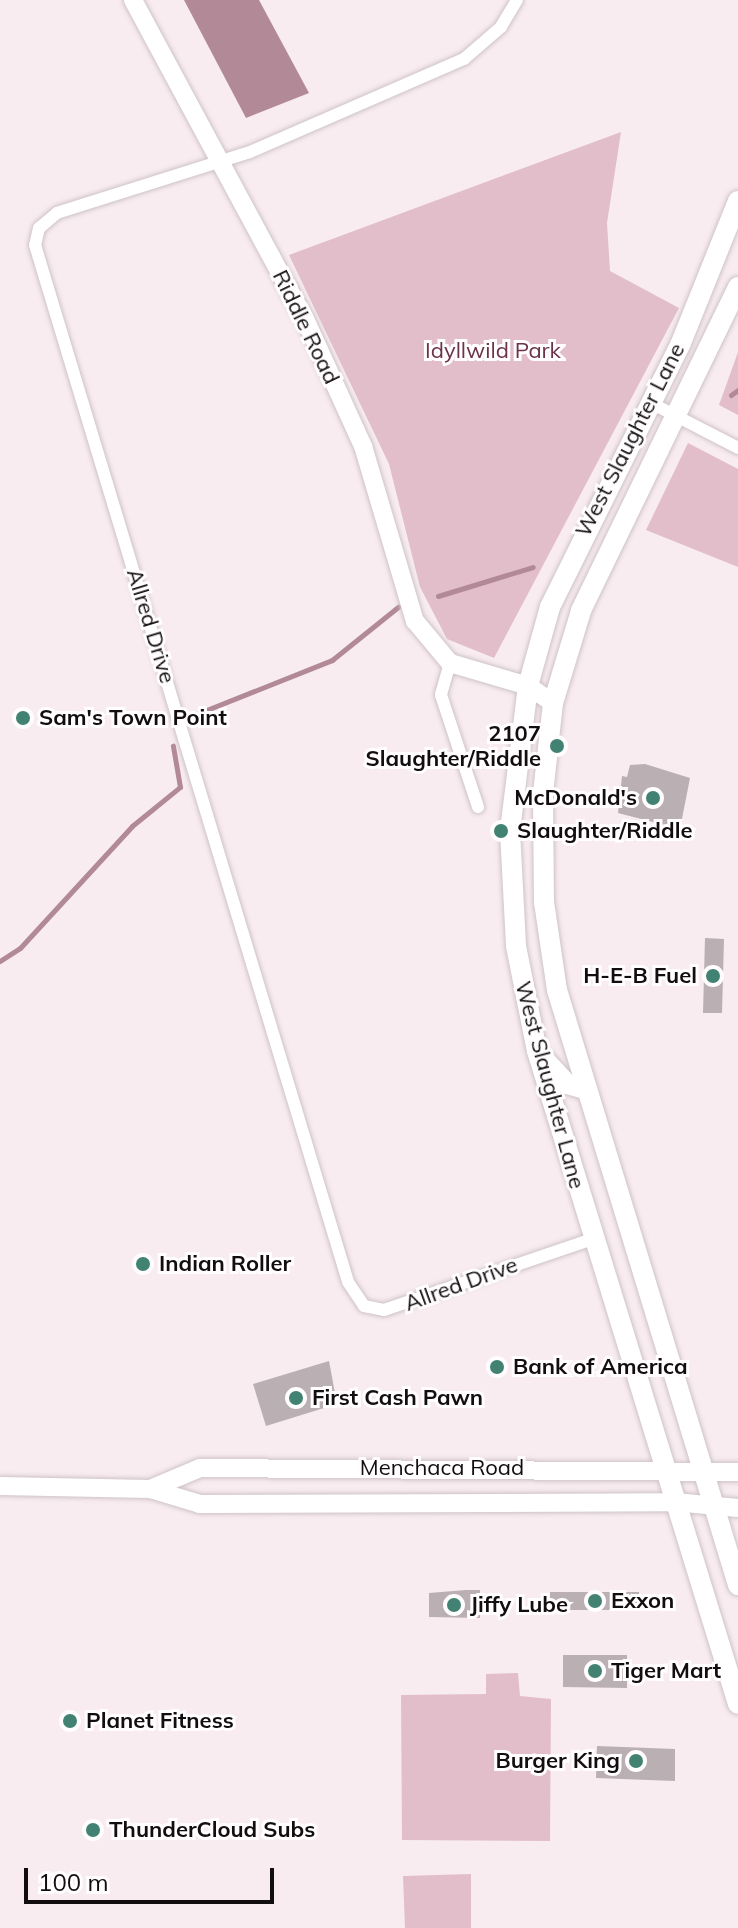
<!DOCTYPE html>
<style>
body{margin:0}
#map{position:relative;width:738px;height:1928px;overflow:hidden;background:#f8ecf0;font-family:Mulish,sans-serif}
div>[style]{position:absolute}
.green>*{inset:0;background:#e1beca}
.water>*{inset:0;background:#b28997}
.stream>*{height:5px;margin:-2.5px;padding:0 2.5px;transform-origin:2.5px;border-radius:2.5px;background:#b28997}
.building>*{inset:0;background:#baafb2}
.roads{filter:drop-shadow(0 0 2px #cec3c7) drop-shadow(0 0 2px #cec3c7)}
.street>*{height:12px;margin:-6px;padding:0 6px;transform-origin:6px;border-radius:6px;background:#fff}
.secondary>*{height:18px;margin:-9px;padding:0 9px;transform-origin:9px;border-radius:9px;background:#fff}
.primary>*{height:20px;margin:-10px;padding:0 10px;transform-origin:10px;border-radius:10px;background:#fff}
.dots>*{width:22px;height:22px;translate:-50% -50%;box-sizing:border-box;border:4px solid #fffdfd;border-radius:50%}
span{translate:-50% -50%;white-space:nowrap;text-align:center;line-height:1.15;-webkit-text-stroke:6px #fffdfd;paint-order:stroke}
.street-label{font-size:22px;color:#120e0f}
.park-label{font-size:22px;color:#6a334a}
.poi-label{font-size:22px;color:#120e0f;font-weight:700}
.left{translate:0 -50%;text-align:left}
.right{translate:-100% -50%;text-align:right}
.scale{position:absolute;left:24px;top:1868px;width:250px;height:36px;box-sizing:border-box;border:4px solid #120e0f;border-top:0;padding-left:10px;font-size:24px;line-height:28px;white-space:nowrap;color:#120e0f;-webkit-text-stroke:6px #fffdfd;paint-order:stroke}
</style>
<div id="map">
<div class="green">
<div style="clip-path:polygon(621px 132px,607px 223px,610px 271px,679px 308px,494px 658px,447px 639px,420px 587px,389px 464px,289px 255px)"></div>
<div style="clip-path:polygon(738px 352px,738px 415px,719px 405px)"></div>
<div style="clip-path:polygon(688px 443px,738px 469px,738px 567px,646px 530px)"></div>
<div style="clip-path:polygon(518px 1673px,520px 1696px,551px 1699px,550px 1841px,402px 1840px,401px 1695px,486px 1694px,486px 1674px)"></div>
<div style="clip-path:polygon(471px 1874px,471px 1928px,405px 1928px,403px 1876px)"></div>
</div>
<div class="water">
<div style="clip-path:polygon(184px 0,259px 0,309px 93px,246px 118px)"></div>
</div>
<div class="stream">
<div style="left:731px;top:395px;width:9px;rotate:-36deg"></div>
<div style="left:438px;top:596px;width:99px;rotate:-17deg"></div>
<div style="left:194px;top:715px;width:149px;rotate:-21.7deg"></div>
<div style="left:332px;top:660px;width:85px;rotate:-38.8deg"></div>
<div style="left:0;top:961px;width:24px;rotate:-33deg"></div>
<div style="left:20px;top:948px;width:166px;rotate:-47.4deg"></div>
<div style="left:132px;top:826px;width:62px;rotate:-39.1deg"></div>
<div style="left:180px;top:787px;width:42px;rotate:-99.7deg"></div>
</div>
<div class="building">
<div style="clip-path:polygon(645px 764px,690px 778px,680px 829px,618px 813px,622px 776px,627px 777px,630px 765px)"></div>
<div style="clip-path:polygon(705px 938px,724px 939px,722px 1013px,703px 1013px)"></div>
<div style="clip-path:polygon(329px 1361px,337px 1404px,266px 1426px,253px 1384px)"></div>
<div style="clip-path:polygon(466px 1590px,480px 1590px,480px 1618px,429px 1617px,429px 1593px)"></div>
<div style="clip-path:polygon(550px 1592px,639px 1592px,639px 1610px,550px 1610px)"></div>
<div style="clip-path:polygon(563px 1655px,627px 1655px,627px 1688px,563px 1687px)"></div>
<div style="clip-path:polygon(597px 1746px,675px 1749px,675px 1781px,596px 1778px)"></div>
</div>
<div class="roads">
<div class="street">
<div style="left:517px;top:0;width:31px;rotate:121deg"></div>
<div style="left:501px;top:27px;width:49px;rotate:139.1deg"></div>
<div style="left:464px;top:59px;width:233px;rotate:156.5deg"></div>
<div style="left:250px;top:152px;width:202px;rotate:162.5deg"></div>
<div style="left:57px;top:213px;width:23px;rotate:140deg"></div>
<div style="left:39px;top:228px;width:17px;rotate:103deg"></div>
<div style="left:35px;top:245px;width:1083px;rotate:73.2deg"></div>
<div style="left:348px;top:1282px;width:29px;rotate:56deg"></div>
<div style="left:364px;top:1306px;width:20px;rotate:11deg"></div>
<div style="left:384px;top:1310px;width:221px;rotate:-18.8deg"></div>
<div style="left:651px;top:403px;width:98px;rotate:27.3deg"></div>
<div style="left:450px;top:663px;width:33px;rotate:106deg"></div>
<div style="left:441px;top:695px;width:118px;rotate:71.7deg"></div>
</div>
<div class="secondary">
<div style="left:133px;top:0;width:362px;rotate:61.7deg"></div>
<div style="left:305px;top:319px;width:140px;rotate:65.5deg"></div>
<div style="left:363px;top:446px;width:183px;rotate:73.5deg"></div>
<div style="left:415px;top:621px;width:55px;rotate:50.2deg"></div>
<div style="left:450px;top:663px;width:81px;rotate:16.4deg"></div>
<div style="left:528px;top:686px;width:30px;rotate:34deg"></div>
<div style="left:0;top:1486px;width:150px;rotate:1.1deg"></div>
<div style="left:150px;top:1489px;width:52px;rotate:16.7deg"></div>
<div style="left:200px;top:1504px;width:475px;rotate:-0.2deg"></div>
<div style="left:675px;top:1502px;width:63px;rotate:5.4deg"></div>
<div style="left:150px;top:1489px;width:54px;rotate:-22.8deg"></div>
<div style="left:200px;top:1468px;width:538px;rotate:0.43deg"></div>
</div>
<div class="primary">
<div style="left:738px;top:201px;width:153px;rotate:111.9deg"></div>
<div style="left:681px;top:343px;width:295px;rotate:116.4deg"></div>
<div style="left:550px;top:607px;width:82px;rotate:105.6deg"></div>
<div style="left:528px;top:686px;width:146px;rotate:97.1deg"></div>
<div style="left:510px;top:831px;width:115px;rotate:87deg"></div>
<div style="left:516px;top:946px;width:107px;rotate:78.7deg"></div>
<div style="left:537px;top:1051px;width:683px;rotate:72.89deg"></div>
<div style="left:738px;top:287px;width:360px;rotate:115.9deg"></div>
<div style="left:581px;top:611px;width:96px;rotate:106.9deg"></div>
<div style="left:553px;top:703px;width:91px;rotate:96.3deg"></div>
<div style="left:543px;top:793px;width:109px;rotate:89.5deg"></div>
<div style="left:544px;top:902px;width:89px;rotate:81.6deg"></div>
<div style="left:557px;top:990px;width:622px;rotate:73.08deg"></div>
<div style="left:542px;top:1057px;width:37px;rotate:47deg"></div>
<div style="left:567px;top:1084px;width:19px;rotate:16deg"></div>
</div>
</div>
<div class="dots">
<div style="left:23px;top:718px;background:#418272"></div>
<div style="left:557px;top:746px;background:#418272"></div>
<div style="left:653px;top:798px;background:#418272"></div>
<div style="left:501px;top:831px;background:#418272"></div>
<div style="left:713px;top:976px;background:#418272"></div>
<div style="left:143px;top:1264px;background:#418272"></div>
<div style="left:497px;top:1367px;background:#418272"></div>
<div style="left:296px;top:1398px;background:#418272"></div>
<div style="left:595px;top:1601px;background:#418272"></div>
<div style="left:454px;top:1605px;background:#418272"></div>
<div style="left:595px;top:1671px;background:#418272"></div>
<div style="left:70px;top:1721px;background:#418272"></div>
<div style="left:636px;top:1761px;background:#418272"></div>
<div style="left:93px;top:1830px;background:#418272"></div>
</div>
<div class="street-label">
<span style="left:306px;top:327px;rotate:64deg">Riddle Road</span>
<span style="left:630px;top:440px;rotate:-63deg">West Slaughter Lane</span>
<span style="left:151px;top:626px;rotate:73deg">Allred Drive</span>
<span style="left:550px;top:1085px;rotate:75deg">West Slaughter Lane</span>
<span style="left:461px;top:1284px;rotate:-20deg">Allred Drive</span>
<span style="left:442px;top:1468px">Menchaca Road</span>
</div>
<div class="park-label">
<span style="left:493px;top:351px">Idyllwild Park</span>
</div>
<div class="poi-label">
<span class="left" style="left:39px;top:718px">Sam's Town Point</span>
<span class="right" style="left:541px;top:746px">2107<br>Slaughter/Riddle</span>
<span class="right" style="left:637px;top:798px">McDonald's</span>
<span class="left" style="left:517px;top:831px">Slaughter/Riddle</span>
<span class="right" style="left:697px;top:976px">H-E-B Fuel</span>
<span class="left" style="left:159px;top:1264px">Indian Roller</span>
<span class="left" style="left:513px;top:1367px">Bank of America</span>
<span class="left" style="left:312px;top:1398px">First Cash Pawn</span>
<span class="left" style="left:611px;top:1601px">Exxon</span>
<span class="left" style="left:470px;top:1605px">Jiffy Lube</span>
<span class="left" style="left:611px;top:1671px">Tiger Mart</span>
<span class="left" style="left:86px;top:1721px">Planet Fitness</span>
<span class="right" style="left:620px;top:1761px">Burger King</span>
<span class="left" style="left:109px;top:1830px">ThunderCloud Subs</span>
</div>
<div class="scale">100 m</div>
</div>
